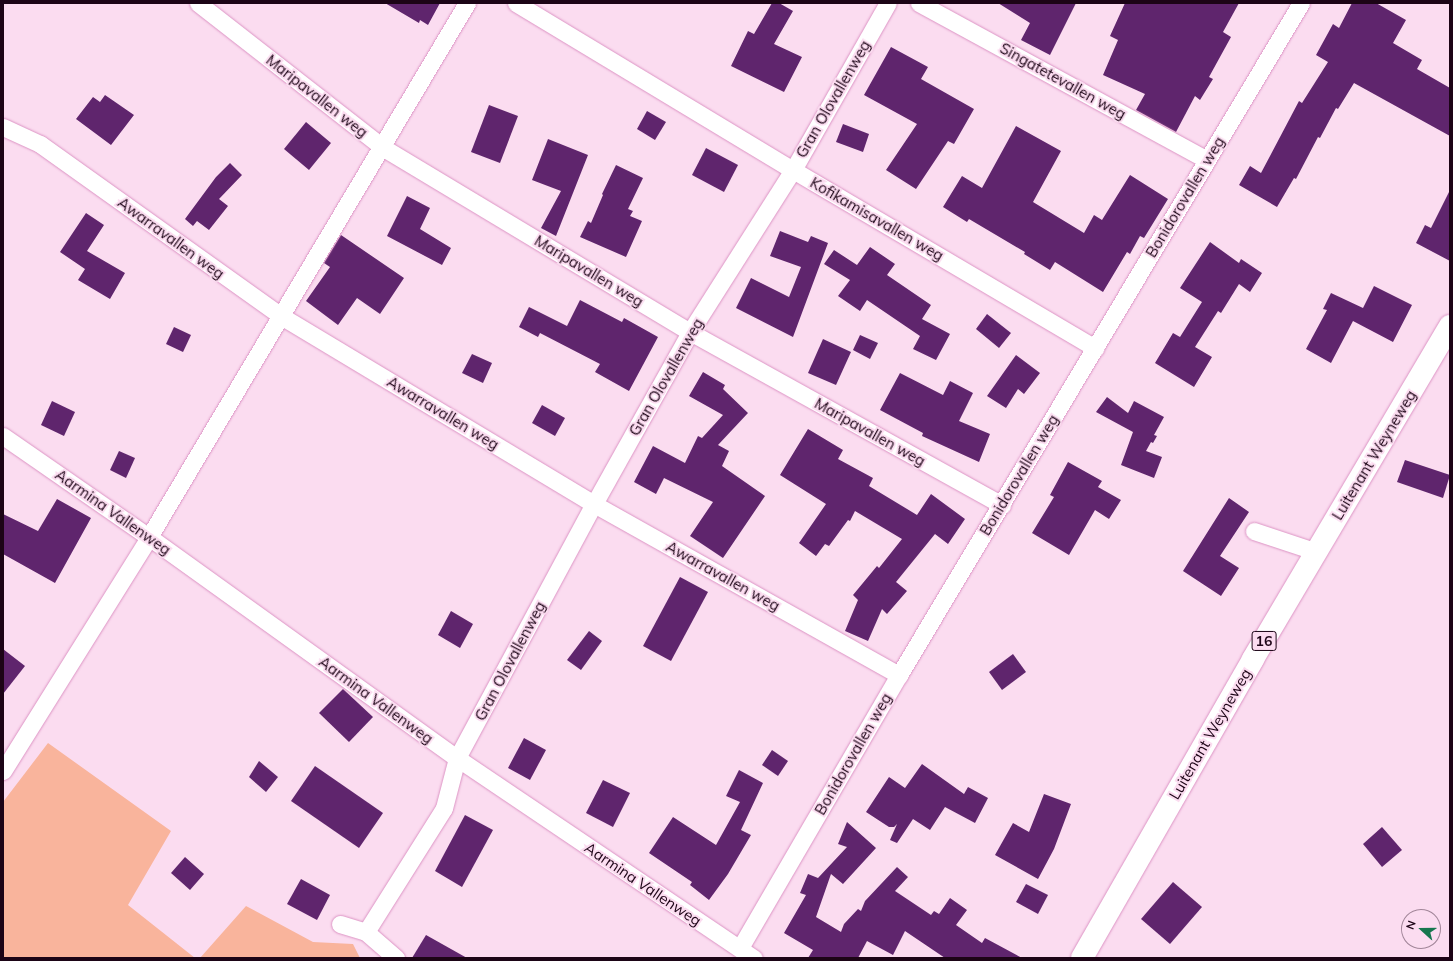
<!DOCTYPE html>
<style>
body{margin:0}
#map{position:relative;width:1453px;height:961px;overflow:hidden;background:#fbdcf0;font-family:Mulish,sans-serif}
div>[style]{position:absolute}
.green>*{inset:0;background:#f9b49c}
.building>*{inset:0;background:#5f256d}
.roads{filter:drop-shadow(0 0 1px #dc93c4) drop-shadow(0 0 1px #dc93c4)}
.street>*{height:17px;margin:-8.5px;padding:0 8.5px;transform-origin:8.5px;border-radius:8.5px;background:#fff}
.primary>*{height:22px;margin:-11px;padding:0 11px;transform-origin:11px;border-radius:11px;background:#fff}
span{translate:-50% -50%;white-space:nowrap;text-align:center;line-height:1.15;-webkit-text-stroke:4px #fbdcf0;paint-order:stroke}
.shield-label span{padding:1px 3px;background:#fbdcf0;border:1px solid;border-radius:3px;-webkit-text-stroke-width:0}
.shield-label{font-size:14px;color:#1c0416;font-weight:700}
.street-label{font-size:15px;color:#1c0416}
.frame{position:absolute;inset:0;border:4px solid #1c0416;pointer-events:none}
.north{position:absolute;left:1401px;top:909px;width:40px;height:40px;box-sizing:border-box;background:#fbdcf0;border:1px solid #a28699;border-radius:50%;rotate:291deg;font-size:11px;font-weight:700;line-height:16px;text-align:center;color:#1c0416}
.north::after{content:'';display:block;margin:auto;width:14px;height:18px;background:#16774e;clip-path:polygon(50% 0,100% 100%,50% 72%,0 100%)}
</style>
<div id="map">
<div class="green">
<div style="clip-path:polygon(48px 743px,171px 831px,128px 905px,195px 958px,3px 958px,3px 802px)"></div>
<div style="clip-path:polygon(246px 906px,313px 942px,353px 944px,360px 958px,200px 958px)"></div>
</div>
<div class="building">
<div style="clip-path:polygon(385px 3px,440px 3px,428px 25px,420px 20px,419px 23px)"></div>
<div style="clip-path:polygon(772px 3px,779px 3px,793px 11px,774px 44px,802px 57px,784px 92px,731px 66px,748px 31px,754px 34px)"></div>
<div style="clip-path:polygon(998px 3px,1076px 3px,1050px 55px,1021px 40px,1030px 23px)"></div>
<div style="clip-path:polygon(1125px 3px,1239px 3px,1223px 32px,1231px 37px,1209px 77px,1213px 79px,1200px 100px,1195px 96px,1176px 132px,1136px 110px,1145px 94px,1103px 75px,1118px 40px,1110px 36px)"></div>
<div style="clip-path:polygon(1352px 3px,1376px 3px,1406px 20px,1393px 43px,1422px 60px,1417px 69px,1450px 88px,1450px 136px,1354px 83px,1338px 109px,1336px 108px,1320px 138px,1318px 137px,1296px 179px,1294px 178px,1277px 207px,1239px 185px,1250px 166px,1261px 173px,1299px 101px,1302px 103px,1328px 62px,1316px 55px,1333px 24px,1339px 28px)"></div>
<div style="clip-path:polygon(891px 47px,928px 67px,921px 79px,974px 109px,954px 144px,948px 141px,916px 189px,886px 170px,917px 124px,864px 95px)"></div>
<div style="clip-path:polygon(105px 95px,134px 115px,111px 145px,76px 119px,93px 97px,100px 102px)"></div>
<div style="clip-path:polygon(489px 105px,518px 116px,500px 163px,471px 152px)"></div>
<div style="clip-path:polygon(647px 111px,666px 122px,655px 140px,637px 129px)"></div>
<div style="clip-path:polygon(306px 122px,331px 143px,309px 170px,284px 149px)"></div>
<div style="clip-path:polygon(843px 124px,869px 134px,863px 152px,836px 142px)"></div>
<div style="clip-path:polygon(1016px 126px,1061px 151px,1033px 202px,1084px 233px,1094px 215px,1102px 220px,1130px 175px,1168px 199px,1144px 238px,1140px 236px,1130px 254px,1127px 252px,1103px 292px,1055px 262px,1050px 270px,1024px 254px,1025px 252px,969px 219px,967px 222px,943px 207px,962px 176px,982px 188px)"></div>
<div style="clip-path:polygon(548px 139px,588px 155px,556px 236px,541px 228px,561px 191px,532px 180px)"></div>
<div style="clip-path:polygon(706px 148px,738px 165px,724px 192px,692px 175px)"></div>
<div style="clip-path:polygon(230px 163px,242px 175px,219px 199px,228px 206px,209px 230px,197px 221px,193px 226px,185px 219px,216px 177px)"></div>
<div style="clip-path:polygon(616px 165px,643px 178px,628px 209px,633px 211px,630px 216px,642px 221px,626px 257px,580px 237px,588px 221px,591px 223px,603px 195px,602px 194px)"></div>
<div style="clip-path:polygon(1450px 190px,1450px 261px,1416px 243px,1425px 225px,1431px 228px)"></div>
<div style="clip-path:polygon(407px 196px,430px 208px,420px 229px,451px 248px,442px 265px,387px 236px)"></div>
<div style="clip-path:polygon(86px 213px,104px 225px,87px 251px,125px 273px,110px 299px,78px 280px,85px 269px,60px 252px)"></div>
<div style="clip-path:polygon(780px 231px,808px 242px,811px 236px,828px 243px,793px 337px,736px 308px,751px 278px,789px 297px,801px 267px,770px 256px)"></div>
<div style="clip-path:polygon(341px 235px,404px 278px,380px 314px,357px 298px,338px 325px,306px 301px,330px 267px,324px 263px)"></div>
<div style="clip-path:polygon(1210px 242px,1239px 263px,1241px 259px,1262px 273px,1250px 292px,1239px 284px,1221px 313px,1218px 311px,1195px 347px,1212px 357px,1194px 387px,1155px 363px,1173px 333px,1180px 337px,1202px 302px,1180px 288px)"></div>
<div style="clip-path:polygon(870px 247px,895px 264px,887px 275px,931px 305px,922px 319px,950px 334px,936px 360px,913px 349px,920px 336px,867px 300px,860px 311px,838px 296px,850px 280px,824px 264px,834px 250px,857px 265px)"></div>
<div style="clip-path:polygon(1374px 286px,1412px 305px,1393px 342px,1353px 321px,1331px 363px,1306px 349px,1327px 310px,1323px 309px,1331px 293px,1363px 308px)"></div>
<div style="clip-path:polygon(580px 300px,622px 322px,624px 318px,658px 337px,629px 391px,595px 372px,600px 364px,540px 333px,538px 337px,519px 327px,529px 307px,567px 326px)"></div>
<div style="clip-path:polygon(987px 314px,1011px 333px,999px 348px,976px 329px)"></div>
<div style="clip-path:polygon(174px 327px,191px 335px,183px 352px,166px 344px)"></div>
<div style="clip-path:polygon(860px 335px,878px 343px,870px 359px,853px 350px)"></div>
<div style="clip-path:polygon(823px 339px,851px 352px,836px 385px,808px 373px)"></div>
<div style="clip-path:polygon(472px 354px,492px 363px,483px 383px,462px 373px)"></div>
<div style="clip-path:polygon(1016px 355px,1040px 373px,1024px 394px,1018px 389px,1006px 408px,987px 396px)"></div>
<div style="clip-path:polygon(703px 372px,725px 385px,723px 389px,748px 413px,718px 445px,729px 451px,722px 466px,765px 496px,723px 558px,690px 536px,713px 502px,664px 478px,656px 494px,634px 482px,653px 446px,685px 463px,698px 436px,702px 438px,723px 415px,689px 396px)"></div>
<div style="clip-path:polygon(900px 373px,943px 395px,950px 381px,973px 393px,959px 421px,990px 434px,979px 462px,922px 436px,923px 433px,880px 410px)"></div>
<div style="clip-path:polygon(1107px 397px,1128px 413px,1134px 401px,1164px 417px,1154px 435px,1157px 436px,1153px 443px,1151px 442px,1146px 451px,1162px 457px,1154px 478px,1121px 465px,1133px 432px,1096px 412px)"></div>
<div style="clip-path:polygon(52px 401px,75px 412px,64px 436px,41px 425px)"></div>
<div style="clip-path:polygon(542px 405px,565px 418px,555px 436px,532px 423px)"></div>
<div style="clip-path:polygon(808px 429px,843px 450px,838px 459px,873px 478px,869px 486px,917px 515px,931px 494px,965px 519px,948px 544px,935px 534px,896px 582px,907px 591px,887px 614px,882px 609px,868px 641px,845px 631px,858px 600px,853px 595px,877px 566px,879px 568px,902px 539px,855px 511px,850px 521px,848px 520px,829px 546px,825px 544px,816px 556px,799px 543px,826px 504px,780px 475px)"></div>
<div style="clip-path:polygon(119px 451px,135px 458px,126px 478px,110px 470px)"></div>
<div style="clip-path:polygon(1405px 460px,1450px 475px,1443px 498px,1397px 482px)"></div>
<div style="clip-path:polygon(1068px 462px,1102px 481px,1098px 487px,1121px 500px,1109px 519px,1095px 510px,1069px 555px,1032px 533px,1054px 497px,1050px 495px)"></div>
<div style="clip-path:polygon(1229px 498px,1249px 512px,1220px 556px,1239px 568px,1221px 596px,1183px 571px)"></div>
<div style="clip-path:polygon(57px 499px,91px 518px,55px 583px,3px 554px,3px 514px,38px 531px)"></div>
<div style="clip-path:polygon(680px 577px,708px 592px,671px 661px,643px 646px)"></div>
<div style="clip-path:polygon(451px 611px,473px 624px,460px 648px,438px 635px)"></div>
<div style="clip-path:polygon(589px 631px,602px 641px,581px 670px,567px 660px)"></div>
<div style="clip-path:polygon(3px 649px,25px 666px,3px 694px)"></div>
<div style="clip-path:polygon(1013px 654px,1026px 672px,1002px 690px,989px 672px)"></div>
<div style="clip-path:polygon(343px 689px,373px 717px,349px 742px,319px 713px)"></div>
<div style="clip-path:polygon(524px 738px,546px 750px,530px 780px,508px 768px)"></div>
<div style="clip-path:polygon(772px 750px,788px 761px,778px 776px,762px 765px)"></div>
<div style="clip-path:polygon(259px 761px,278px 777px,266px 792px,249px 777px)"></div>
<div style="clip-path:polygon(922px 764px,964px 794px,968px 787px,988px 798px,975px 823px,945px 807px,930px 830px,913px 819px,897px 843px,890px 840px,897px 824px,894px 827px,889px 827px,866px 812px,889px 777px,905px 788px)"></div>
<div style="clip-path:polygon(315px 766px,383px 813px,359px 848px,291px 801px)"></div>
<div style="clip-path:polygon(739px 770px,763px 783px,741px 830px,751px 835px,728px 874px,709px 900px,690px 885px,692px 882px,649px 853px,673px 817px,716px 845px,740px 802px,726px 796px)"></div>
<div style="clip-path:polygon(603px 780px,630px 793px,613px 827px,586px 813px)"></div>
<div style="clip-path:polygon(1044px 794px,1071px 804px,1054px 849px,1038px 879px,995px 855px,1013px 823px,1029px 832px)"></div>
<div style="clip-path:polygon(465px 815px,493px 830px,462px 887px,435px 871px)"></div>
<div style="clip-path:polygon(847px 822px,876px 848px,843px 884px,831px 874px,816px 917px,841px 932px,844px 924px,858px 909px,861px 911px,865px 901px,897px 867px,908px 877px,895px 891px,931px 915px,934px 911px,939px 914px,950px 898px,967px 910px,956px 925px,982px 943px,985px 938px,1022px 958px,945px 958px,905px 931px,893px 955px,867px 941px,858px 958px,808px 958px,813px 950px,784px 933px,806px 895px,800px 893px,808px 874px,818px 878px,847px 847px,838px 844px)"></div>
<div style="clip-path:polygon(1382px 827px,1402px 850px,1382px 867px,1363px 844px)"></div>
<div style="clip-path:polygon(185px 857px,204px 874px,190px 890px,171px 873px)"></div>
<div style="clip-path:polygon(301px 879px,330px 895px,317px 920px,287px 904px)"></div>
<div style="clip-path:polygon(1173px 882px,1202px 907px,1170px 944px,1141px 919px)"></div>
<div style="clip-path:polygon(1026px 884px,1048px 895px,1038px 914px,1016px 902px)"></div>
<div style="clip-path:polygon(426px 935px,467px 958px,412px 958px)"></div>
</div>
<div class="roads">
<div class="street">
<div style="left:198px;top:3px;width:234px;rotate:38deg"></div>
<div style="left:382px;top:147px;width:359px;rotate:31deg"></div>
<div style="left:690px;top:332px;width:357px;rotate:29deg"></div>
<div style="left:516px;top:3px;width:323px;rotate:31.1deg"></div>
<div style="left:793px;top:170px;width:351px;rotate:30.5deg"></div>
<div style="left:919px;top:3px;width:328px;rotate:28.6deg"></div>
<div style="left:3px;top:127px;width:41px;rotate:24.7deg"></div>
<div style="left:40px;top:144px;width:296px;rotate:35.5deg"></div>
<div style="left:281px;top:316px;width:365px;rotate:31deg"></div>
<div style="left:594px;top:504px;width:350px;rotate:29.3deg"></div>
<div style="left:3px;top:436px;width:178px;rotate:34.7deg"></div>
<div style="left:149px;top:537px;width:379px;rotate:35.7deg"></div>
<div style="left:457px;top:758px;width:358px;rotate:34deg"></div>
<div style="left:1254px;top:531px;width:66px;rotate:18.4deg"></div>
<div style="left:3px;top:771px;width:276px;rotate:-58deg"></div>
<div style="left:149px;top:537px;width:622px;rotate:-59.23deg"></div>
<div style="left:340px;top:924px;width:27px;rotate:17deg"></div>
<div style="left:366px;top:932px;width:146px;rotate:-57.8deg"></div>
<div style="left:444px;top:808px;width:52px;rotate:-75.4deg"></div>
<div style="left:457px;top:758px;width:289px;rotate:-61.7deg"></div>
<div style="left:594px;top:504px;width:197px;rotate:-60.8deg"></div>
<div style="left:690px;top:332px;width:192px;rotate:-57.6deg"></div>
<div style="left:793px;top:170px;width:192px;rotate:-60.4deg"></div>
<div style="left:366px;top:932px;width:40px;rotate:41deg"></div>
<div style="left:740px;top:948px;width:316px;rotate:-59.8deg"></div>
<div style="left:899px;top:675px;width:783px;rotate:-59.11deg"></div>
</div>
<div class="primary">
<div style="left:1082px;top:958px;width:344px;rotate:-60.2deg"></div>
<div style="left:1253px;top:659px;width:387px;rotate:-59.4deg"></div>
</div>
</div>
<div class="shield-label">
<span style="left:1264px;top:641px">16</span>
</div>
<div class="street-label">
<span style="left:1063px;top:81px;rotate:29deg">Singatetevallen weg</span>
<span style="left:317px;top:96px;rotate:38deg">Maripavallen weg</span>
<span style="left:833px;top:99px;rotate:-60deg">Gran Olovallenweg</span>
<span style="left:1185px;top:197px;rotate:-59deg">Bonidorovallen weg</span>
<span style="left:877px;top:219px;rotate:30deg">Kofikamisavallen weg</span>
<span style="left:171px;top:238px;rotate:36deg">Awarravallen weg</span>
<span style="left:589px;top:271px;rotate:31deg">Maripavallen weg</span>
<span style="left:666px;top:377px;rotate:-60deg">Gran Olovallenweg</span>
<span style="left:443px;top:413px;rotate:31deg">Awarravallen weg</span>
<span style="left:870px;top:432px;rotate:29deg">Maripavallen weg</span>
<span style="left:1374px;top:455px;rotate:-59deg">Luitenant Weyneweg</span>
<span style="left:1019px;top:475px;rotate:-59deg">Bonidorovallen weg</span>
<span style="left:113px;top:512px;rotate:35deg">Aarmina Vallenweg</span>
<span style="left:723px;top:576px;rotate:29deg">Awarravallen weg</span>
<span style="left:510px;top:661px;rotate:-62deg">Gran Olovallenweg</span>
<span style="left:376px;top:700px;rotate:36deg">Aarmina Vallenweg</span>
<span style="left:1210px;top:734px;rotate:-60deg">Luitenant Weyneweg</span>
<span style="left:853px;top:754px;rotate:-60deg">Bonidorovallen weg</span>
<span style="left:643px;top:884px;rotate:34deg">Aarmina Vallenweg</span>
</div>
<div class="frame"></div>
<div class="north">N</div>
</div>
